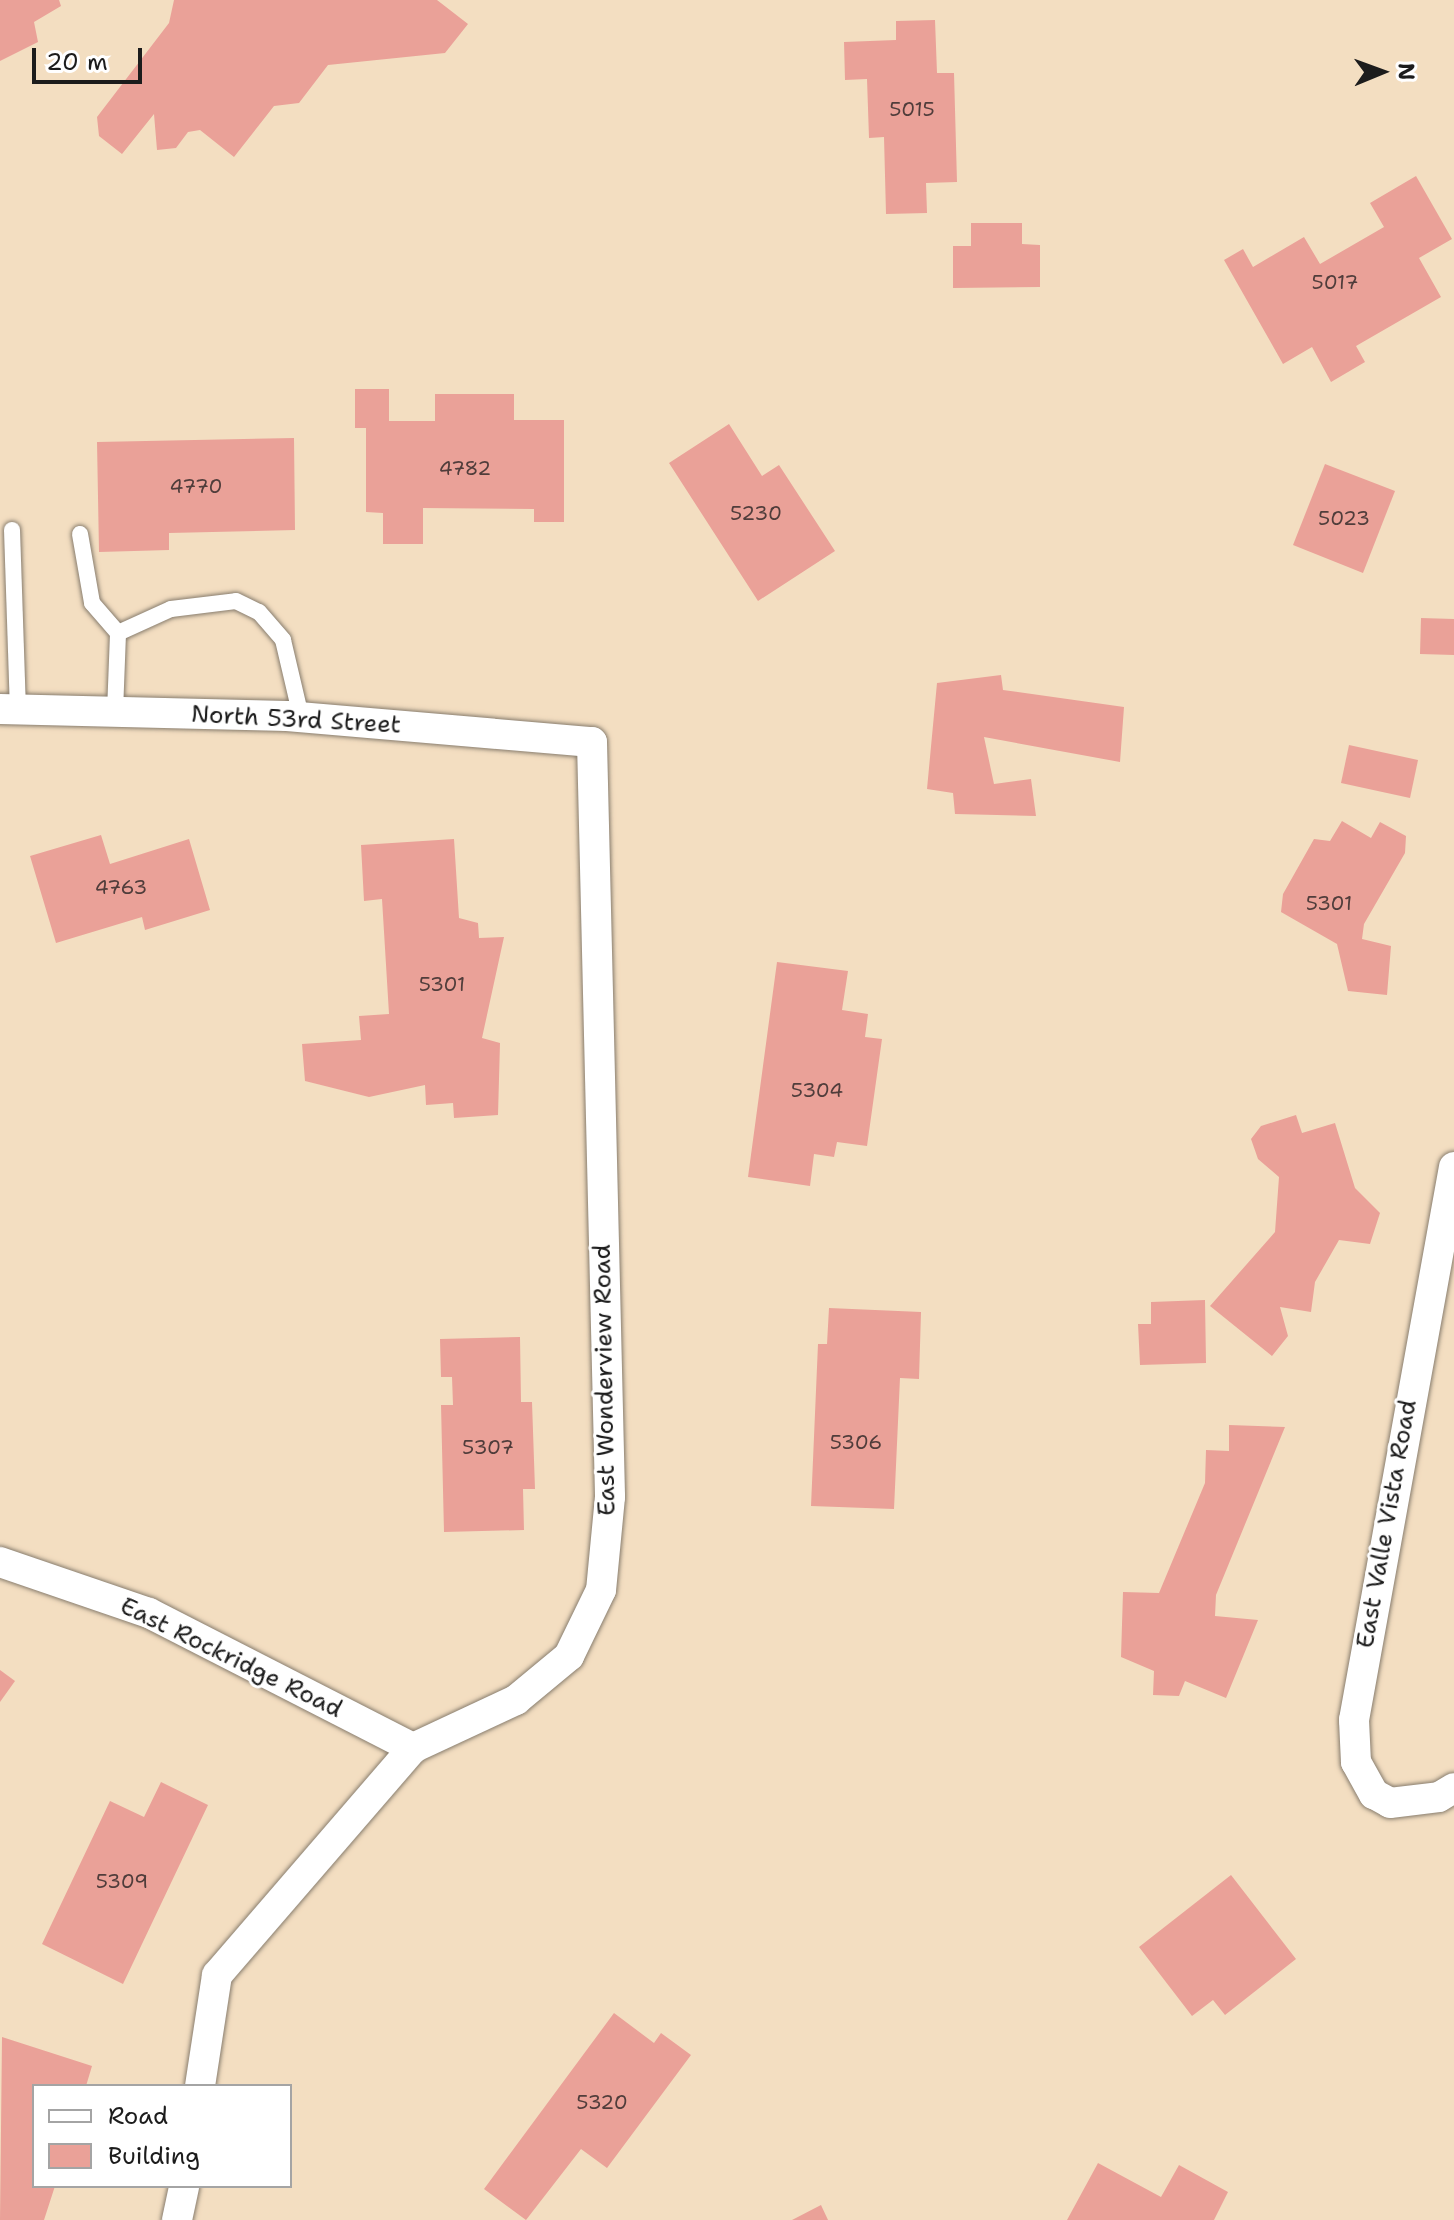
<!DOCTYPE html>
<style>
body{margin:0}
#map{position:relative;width:1454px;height:2220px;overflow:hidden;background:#f3dec1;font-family:"Shantell Sans",sans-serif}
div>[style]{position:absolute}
.building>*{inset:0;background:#eaa198}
.roads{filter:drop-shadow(0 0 2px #887d6e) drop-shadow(0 0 2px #887d6e)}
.service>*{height:16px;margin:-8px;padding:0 8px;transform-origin:8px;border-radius:8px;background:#fff}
.minor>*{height:30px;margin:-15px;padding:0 15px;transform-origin:15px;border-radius:15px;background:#fff}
span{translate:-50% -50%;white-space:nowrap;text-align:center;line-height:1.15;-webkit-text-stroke:6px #fff;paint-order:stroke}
.number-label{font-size:20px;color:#503d3b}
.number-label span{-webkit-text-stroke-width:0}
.street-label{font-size:24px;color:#1c1c1c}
.legend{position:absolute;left:32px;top:2084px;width:260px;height:104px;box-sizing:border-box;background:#fff;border:2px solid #a4a4a4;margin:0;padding:10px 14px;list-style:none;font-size:24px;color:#1c1c1c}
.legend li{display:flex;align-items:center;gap:16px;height:40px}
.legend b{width:40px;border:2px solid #a4a4a4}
.north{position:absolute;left:1342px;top:32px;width:80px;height:80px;-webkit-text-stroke:6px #fff;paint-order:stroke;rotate:89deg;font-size:22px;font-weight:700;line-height:32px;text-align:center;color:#1c1c1c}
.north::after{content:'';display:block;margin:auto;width:28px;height:36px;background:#1c1c1c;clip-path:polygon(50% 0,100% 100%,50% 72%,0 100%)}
.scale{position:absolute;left:32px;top:48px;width:110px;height:36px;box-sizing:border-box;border:4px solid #1c1c1c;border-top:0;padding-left:10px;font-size:24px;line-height:28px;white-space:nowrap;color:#1c1c1c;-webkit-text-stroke:6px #fff;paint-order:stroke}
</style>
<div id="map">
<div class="building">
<div style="clip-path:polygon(0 0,59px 0,61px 6px,34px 22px,38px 42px,0 61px)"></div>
<div style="clip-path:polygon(174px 0,437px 0,468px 24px,445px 53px,328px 65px,299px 103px,274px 106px,234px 157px,200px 130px,188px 132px,176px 148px,157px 150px,154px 114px,122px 154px,99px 136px,97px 117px,169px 23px)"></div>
<div style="clip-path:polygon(935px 20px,937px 73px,954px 73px,957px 182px,926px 183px,927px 213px,886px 214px,884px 137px,869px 138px,867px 79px,845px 80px,844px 42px,896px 40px,896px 21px)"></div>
<div style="clip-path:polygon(1416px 176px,1452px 239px,1419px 258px,1441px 297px,1356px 346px,1365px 362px,1331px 382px,1312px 347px,1283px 364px,1224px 260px,1243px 249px,1253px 267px,1304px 237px,1320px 264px,1384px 227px,1370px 203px)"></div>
<div style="clip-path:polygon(971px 223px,1022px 223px,1022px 244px,1040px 245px,1040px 287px,953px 288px,953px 246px,971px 246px)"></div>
<div style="clip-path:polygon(355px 389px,389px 389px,389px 421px,435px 421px,435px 394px,514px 394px,514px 420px,564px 420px,564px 522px,534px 522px,534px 509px,423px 508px,423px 544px,383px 544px,383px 513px,366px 512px,366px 428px,355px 428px)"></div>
<div style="clip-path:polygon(729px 424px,762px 476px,779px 465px,835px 551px,758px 601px,669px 463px)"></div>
<div style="clip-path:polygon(294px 438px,295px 530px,169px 533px,169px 550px,99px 552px,97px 442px)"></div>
<div style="clip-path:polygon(1325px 464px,1395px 491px,1363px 573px,1293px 545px)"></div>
<div style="clip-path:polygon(1421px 618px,1454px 619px,1454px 655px,1420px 654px)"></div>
<div style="clip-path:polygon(1001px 675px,1003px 690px,1124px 707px,1120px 762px,984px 737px,994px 784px,1031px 779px,1036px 816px,955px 814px,953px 793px,927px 789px,937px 683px)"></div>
<div style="clip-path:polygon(1349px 745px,1418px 760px,1410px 798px,1341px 783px)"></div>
<div style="clip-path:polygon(1342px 821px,1371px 838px,1380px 822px,1406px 836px,1405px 853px,1364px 924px,1362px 939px,1391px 946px,1387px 995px,1348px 991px,1337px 944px,1281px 912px,1283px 894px,1314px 839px,1330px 841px)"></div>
<div style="clip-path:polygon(101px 835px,110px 864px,189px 839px,210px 910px,145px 930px,142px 917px,56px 943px,30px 856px)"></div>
<div style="clip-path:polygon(454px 839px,459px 918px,478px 923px,479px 938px,504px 937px,482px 1038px,500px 1043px,498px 1115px,454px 1118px,453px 1103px,426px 1105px,425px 1085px,369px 1097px,305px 1081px,302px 1044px,361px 1040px,359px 1016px,389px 1014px,382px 899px,364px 901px,361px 845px)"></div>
<div style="clip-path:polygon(777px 962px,848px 971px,842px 1010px,868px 1014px,865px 1037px,882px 1039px,867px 1146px,837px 1142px,834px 1157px,814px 1154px,810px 1186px,748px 1177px)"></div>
<div style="clip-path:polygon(1296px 1115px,1302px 1133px,1335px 1123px,1355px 1188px,1380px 1213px,1370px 1244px,1339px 1240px,1315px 1282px,1311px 1312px,1280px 1307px,1288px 1336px,1272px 1356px,1210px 1306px,1275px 1232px,1279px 1177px,1258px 1159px,1251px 1139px,1261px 1126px)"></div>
<div style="clip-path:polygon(1205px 1300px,1206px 1363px,1140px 1365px,1138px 1324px,1151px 1324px,1151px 1302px)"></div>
<div style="clip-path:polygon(829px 1308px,921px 1312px,919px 1379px,900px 1378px,894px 1509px,811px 1506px,818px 1344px,827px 1344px)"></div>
<div style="clip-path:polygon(520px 1337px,521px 1402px,532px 1402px,535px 1489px,523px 1489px,524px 1530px,444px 1532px,441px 1405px,453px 1405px,452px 1377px,441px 1377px,440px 1339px)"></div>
<div style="clip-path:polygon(1229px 1425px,1285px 1427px,1216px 1595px,1215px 1616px,1258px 1620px,1226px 1698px,1185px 1681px,1179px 1696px,1153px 1695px,1154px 1671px,1121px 1657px,1123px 1592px,1159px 1593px,1205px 1483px,1206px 1450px,1229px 1451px)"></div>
<div style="clip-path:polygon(0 1670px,15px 1681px,0 1702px)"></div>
<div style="clip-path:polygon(161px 1782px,208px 1805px,123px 1984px,42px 1944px,110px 1801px,144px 1817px)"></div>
<div style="clip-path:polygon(1231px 1875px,1296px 1959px,1225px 2015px,1213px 2000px,1192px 2016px,1139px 1947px)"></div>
<div style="clip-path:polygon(614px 2013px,654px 2043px,661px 2033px,691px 2055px,607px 2168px,581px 2149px,526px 2220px,484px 2189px)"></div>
<div style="clip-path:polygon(2px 2037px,92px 2066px,86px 2086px,34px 2086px,34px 2186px,55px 2186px,44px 2220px,0 2220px)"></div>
<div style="clip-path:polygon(1098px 2163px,1161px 2197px,1179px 2165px,1228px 2192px,1214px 2220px,1067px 2220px)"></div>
<div style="clip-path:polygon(821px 2205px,828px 2220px,792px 2220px)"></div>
</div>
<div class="roads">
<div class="service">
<div style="left:12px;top:530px;width:179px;rotate:88.1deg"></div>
<div style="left:80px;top:534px;width:70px;rotate:80.1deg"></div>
<div style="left:92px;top:603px;width:40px;rotate:49deg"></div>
<div style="left:115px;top:712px;width:79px;rotate:-87.8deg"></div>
<div style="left:118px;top:633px;width:58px;rotate:-24.4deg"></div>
<div style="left:171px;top:609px;width:65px;rotate:-7deg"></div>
<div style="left:236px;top:601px;width:25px;rotate:26deg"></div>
<div style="left:259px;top:612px;width:37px;rotate:49deg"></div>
<div style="left:283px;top:640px;width:79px;rotate:76.8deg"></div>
</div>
<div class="minor">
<div style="left:0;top:709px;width:287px;rotate:1.4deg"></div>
<div style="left:287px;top:716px;width:306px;rotate:4.9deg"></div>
<div style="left:592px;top:742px;width:755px;rotate:88.63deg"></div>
<div style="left:610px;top:1497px;width:93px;rotate:95.5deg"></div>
<div style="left:601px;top:1590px;width:73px;rotate:115.9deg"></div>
<div style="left:569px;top:1656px;width:69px;rotate:140.3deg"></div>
<div style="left:516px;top:1700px;width:114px;rotate:155deg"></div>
<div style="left:413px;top:1748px;width:300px;rotate:130.8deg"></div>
<div style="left:217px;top:1975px;width:112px;rotate:98.7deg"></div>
<div style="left:1454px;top:1167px;width:562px;rotate:100.25deg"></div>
<div style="left:1354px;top:1720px;width:42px;rotate:87.3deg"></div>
<div style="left:1356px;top:1762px;width:37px;rotate:61deg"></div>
<div style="left:1374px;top:1794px;width:18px;rotate:29deg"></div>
<div style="left:1390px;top:1803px;width:49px;rotate:-7deg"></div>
<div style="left:1439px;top:1797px;width:17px;rotate:-31deg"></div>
<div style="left:0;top:1562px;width:157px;rotate:18.9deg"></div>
<div style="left:149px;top:1613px;width:297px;rotate:27.1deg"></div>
<div style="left:177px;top:2220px;width:35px;rotate:-78deg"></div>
</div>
</div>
<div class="number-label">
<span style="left:912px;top:109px">5015</span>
<span style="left:1335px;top:282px">5017</span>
<span style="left:465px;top:468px">4782</span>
<span style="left:196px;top:486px">4770</span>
<span style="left:756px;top:513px">5230</span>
<span style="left:1344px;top:518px">5023</span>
<span style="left:121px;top:887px">4763</span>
<span style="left:1329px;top:903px">5301</span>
<span style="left:442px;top:984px">5301</span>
<span style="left:817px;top:1090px">5304</span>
<span style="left:856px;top:1442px">5306</span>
<span style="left:488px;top:1447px">5307</span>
<span style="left:122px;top:1881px">5309</span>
<span style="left:602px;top:2102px">5320</span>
</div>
<div class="street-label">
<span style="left:296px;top:720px;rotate:3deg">North 53rd Street</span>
<span style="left:605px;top:1380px;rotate:-91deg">East Wonderview Road</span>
<span style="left:1387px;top:1524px;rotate:-80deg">East Valle Vista Road</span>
<span style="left:231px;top:1658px;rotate:26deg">East Rockridge Road</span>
</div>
<ul class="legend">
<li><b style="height:10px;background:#fff"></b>Road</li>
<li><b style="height:22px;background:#eaa198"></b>Building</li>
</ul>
<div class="north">N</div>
<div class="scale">20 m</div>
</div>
